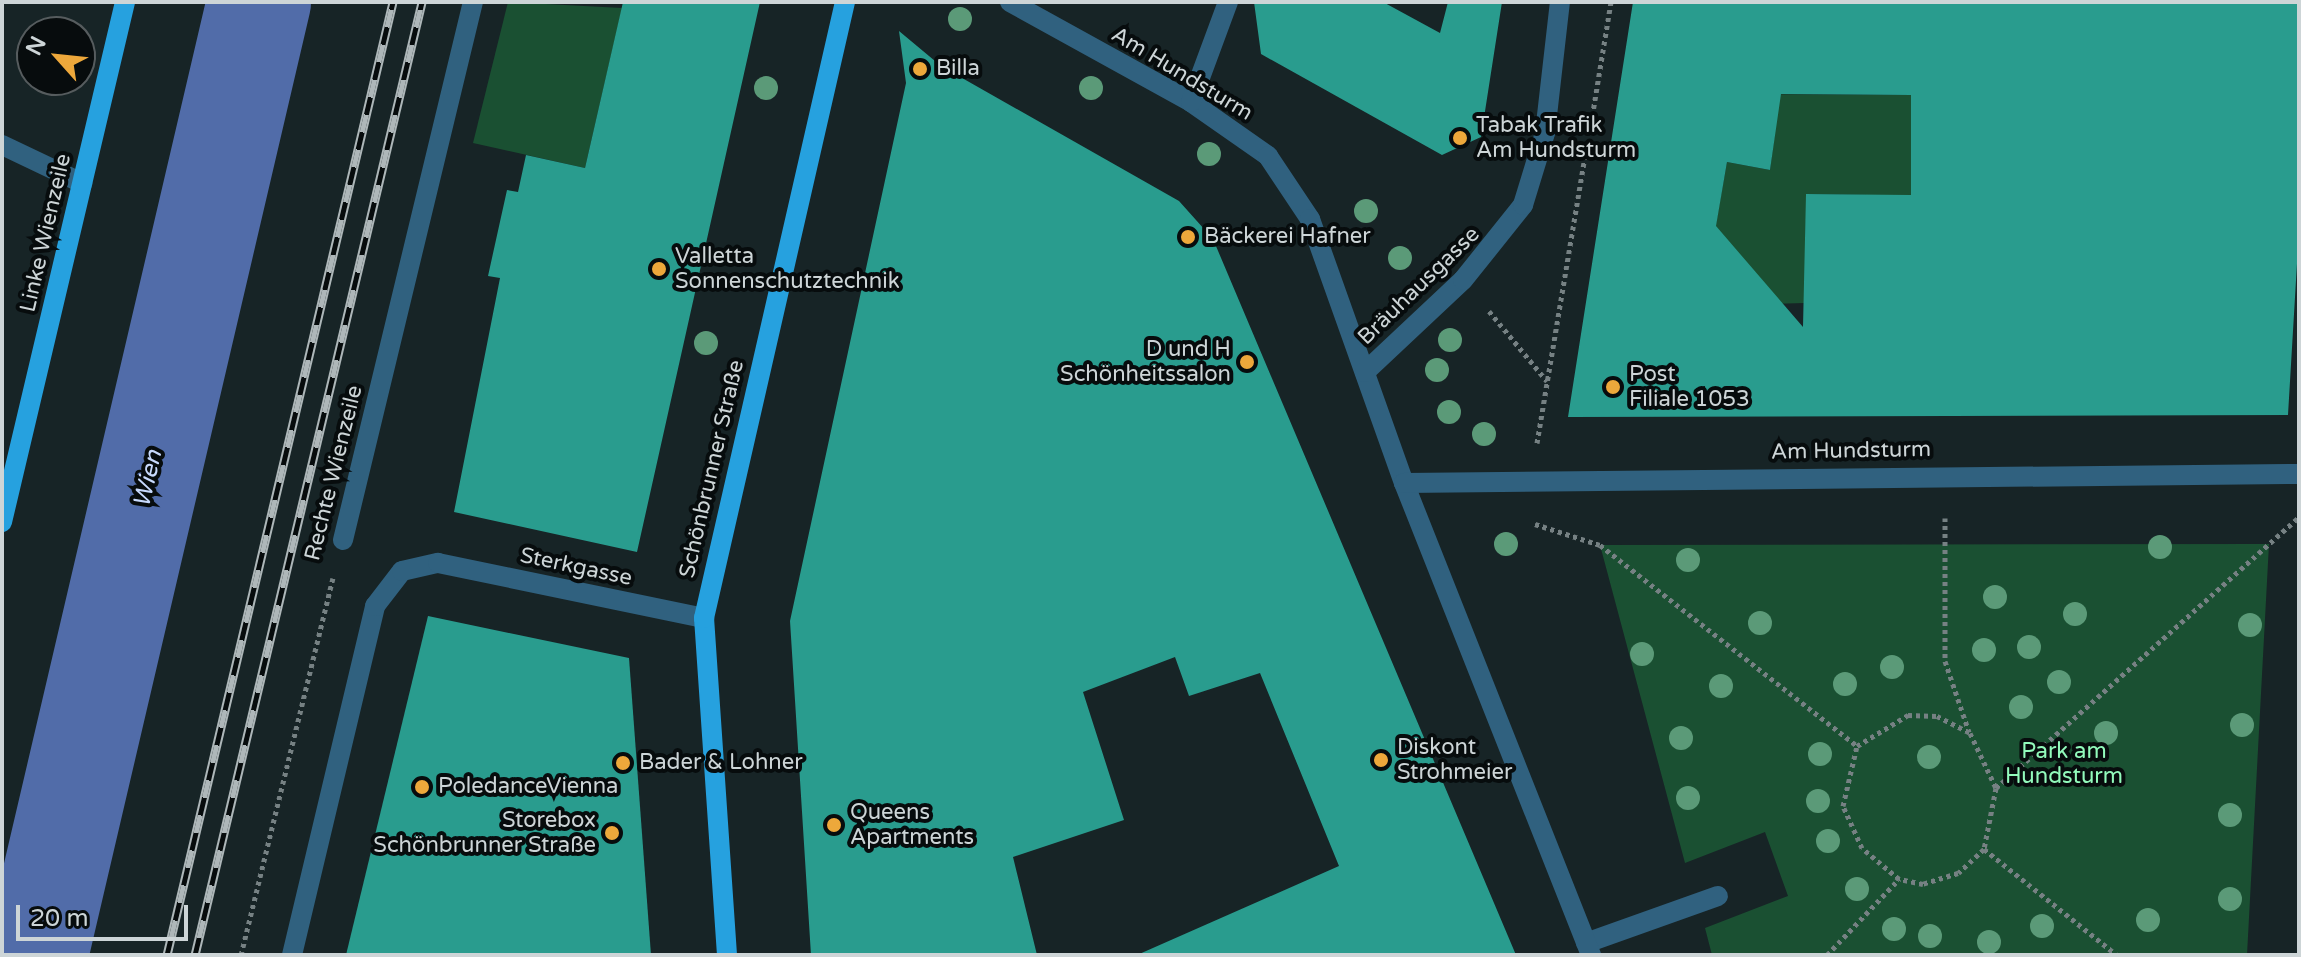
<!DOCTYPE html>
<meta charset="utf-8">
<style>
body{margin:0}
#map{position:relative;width:2301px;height:957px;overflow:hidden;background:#172426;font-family:"Varela Round",sans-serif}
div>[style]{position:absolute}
.green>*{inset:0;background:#1a5032}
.river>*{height:104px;margin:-52px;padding:0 52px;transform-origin:52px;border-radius:52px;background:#516ca9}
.building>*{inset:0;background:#299c8e}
.path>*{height:5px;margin-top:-2.5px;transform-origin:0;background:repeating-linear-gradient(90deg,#768183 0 4px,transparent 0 8px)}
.lane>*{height:20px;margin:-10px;padding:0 10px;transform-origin:10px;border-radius:10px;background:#30617f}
.street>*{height:20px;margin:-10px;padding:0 10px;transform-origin:10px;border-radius:10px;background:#30617f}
.primary>*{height:20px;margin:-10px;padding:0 10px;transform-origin:10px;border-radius:10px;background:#26a1df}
.rail>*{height:9px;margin-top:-4.5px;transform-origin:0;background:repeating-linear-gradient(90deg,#070c0d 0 18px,#aeb7b9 0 36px);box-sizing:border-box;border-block:2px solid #aeb7b9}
.trees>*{width:24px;height:24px;margin:-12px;border-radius:50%;background:#5b9a78}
.dots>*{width:22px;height:22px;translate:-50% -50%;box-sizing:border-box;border:4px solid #070c0d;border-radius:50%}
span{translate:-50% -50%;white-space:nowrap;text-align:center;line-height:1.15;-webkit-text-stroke:8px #070c0d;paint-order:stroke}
.poi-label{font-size:22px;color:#cdd5d7}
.left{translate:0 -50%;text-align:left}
.right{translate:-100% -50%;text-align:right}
.street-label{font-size:22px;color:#cdd5d7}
.park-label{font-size:22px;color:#92fabb}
.water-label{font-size:24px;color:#c8dafd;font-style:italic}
.frame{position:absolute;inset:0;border:4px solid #cdd5d7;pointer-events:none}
.north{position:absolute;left:16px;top:16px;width:80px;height:80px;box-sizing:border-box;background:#070c0d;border:2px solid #565c5e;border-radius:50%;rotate:297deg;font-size:22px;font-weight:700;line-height:32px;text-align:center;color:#cdd5d7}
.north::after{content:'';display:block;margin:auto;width:28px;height:36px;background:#eda83b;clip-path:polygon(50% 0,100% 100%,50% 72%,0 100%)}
.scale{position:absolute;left:16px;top:905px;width:172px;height:36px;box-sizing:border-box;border:4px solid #cdd5d7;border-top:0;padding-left:10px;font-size:24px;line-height:28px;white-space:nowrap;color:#cdd5d7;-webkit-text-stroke:6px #070c0d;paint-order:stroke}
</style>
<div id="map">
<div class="green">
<div style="clip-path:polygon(508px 2px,622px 8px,585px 168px,473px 143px)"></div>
<div style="clip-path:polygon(evenodd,1736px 94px,1911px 95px,1912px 255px,1804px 303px,1743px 305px,1709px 262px,1727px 162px,1770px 170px,1775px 132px,1736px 94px,1807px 194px,1868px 195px,1805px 244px,1807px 194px)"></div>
<div style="clip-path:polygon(2269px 544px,2247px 955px,1712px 955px,1705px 928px,1788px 896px,1765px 832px,1685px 863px,1600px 545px)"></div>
</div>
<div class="river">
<div style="left:36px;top:955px;width:979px;rotate:-76.83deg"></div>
</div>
<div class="building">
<div style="clip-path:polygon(623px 2px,760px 2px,637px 552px,454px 512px,500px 278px,488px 276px,507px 190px,518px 192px,526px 155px,585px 168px)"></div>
<div style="clip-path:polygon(1254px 2px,1383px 2px,1440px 33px,1448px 2px,1502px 2px,1481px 137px,1442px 155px,1261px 54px)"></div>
<div style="clip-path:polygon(evenodd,1633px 2px,2299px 2px,2299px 230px,2288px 415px,1568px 417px,1633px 2px,1781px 94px,1911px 95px,1911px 195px,1806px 194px,1803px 327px,1716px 226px,1727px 162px,1770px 170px,1781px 94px)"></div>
<div style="clip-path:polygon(899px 31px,941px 66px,1179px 201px,1213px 239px,1516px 955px,1137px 955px,1339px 866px,1260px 673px,1189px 696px,1175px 657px,1083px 692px,1124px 820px,1013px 857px,1037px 955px,811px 955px,790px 621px,906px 83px)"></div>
<div style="clip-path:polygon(428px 616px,629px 658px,651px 955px,346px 955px)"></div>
</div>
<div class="path">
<div style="left:1591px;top:124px;width:124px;rotate:-80.7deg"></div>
<div style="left:1489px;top:311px;width:91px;rotate:50.4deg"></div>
<div style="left:1537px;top:443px;width:302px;rotate:-80.5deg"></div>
<div style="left:1945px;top:518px;width:143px;rotate:90deg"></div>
<div style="left:1945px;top:661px;width:75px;rotate:71.3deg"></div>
<div style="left:1535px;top:524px;width:68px;rotate:17.9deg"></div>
<div style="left:1600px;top:545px;width:326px;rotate:38deg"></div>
<div style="left:1908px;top:715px;width:29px;rotate:2deg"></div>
<div style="left:1937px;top:716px;width:37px;rotate:27deg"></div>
<div style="left:1970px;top:733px;width:61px;rotate:64.7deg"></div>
<div style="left:1996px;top:788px;width:62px;rotate:101.1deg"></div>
<div style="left:1984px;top:849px;width:35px;rotate:137deg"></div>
<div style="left:1958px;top:873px;width:37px;rotate:163deg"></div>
<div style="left:1923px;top:884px;width:25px;rotate:-168deg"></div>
<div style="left:1899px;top:879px;width:48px;rotate:-140deg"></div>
<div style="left:1862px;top:848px;width:46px;rotate:-114.3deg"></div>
<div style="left:1843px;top:806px;width:62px;rotate:-76.9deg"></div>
<div style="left:1857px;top:746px;width:60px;rotate:-31.3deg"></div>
<div style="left:1996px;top:788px;width:407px;rotate:-41.8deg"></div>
<div style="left:1984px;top:849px;width:170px;rotate:38.6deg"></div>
<div style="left:241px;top:955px;width:388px;rotate:-76.3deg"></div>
<div style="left:1827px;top:955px;width:105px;rotate:-46.5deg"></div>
</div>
<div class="lane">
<div style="left:1586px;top:943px;width:140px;rotate:-19.6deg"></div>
</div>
<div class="street">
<div style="left:1010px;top:2px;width:207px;rotate:28.9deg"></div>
<div style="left:1191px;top:102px;width:94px;rotate:35deg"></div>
<div style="left:1268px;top:156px;width:76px;rotate:56.3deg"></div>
<div style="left:1310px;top:219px;width:280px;rotate:70.4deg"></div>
<div style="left:1404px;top:483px;width:508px;rotate:68.39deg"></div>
<div style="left:1191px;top:102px;width:107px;rotate:-69.7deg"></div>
<div style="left:2px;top:145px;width:89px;rotate:25.4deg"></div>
<div style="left:1365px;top:372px;width:134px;rotate:-43.2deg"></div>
<div style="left:1463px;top:280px;width:96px;rotate:-51.3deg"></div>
<div style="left:1523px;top:205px;width:75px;rotate:-73deg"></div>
<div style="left:1545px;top:133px;width:132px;rotate:-83.5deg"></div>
<div style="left:1404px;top:483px;width:895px;rotate:-0.58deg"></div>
<div style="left:343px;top:540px;width:553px;rotate:-76.42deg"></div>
<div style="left:292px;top:955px;width:359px;rotate:-76.6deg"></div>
<div style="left:375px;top:606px;width:44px;rotate:-52.4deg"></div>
<div style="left:402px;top:571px;width:37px;rotate:-13deg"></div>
<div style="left:438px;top:563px;width:272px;rotate:11.7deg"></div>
</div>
<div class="primary">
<div style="left:2px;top:522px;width:534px;rotate:-76.69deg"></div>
<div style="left:727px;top:955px;width:338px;rotate:-93.9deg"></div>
<div style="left:704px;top:618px;width:632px;rotate:-77.11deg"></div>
</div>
<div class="rail">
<div style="left:167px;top:955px;width:979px;rotate:-76.66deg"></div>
<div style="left:195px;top:955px;width:980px;rotate:-76.6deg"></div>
</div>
<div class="trees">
<div style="left:960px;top:19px"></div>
<div style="left:766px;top:88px"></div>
<div style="left:1091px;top:88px"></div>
<div style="left:1209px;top:154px"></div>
<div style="left:1366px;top:211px"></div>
<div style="left:1400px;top:258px"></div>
<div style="left:1450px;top:340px"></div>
<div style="left:706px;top:343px"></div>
<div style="left:1437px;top:370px"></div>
<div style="left:1449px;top:412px"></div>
<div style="left:1484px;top:434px"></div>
<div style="left:1506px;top:544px"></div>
<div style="left:2160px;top:547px"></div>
<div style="left:1688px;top:560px"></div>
<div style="left:1995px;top:597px"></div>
<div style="left:2075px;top:614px"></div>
<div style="left:1760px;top:623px"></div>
<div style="left:2250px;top:625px"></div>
<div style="left:2029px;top:647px"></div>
<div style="left:1984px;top:650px"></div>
<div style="left:1642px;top:654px"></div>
<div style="left:1892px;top:667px"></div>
<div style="left:2059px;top:682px"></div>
<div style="left:1845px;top:684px"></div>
<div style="left:1721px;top:686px"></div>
<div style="left:2021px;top:707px"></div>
<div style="left:2242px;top:725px"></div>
<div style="left:2106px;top:733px"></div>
<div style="left:1681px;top:738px"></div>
<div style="left:1820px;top:754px"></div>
<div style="left:1929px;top:757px"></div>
<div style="left:1688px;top:798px"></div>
<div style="left:1818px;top:801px"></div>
<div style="left:2230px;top:815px"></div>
<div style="left:1828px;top:841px"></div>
<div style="left:1857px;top:889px"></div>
<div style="left:2230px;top:899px"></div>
<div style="left:2148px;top:920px"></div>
<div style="left:2042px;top:926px"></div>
<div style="left:1894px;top:929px"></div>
<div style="left:1930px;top:936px"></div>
<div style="left:1989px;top:942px"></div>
</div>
<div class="dots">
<div style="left:920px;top:69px;background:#eda83b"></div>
<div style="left:1460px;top:138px;background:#eda83b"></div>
<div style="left:1188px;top:237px;background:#eda83b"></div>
<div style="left:659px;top:269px;background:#eda83b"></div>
<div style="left:1247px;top:362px;background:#eda83b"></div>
<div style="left:1613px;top:387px;background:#eda83b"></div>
<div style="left:1381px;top:760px;background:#eda83b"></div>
<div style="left:623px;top:763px;background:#eda83b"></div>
<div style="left:422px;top:787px;background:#eda83b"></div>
<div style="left:834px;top:825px;background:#eda83b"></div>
<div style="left:612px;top:833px;background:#eda83b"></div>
</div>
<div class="poi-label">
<span class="left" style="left:936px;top:69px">Billa</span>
<span class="left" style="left:1476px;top:138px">Tabak Trafik<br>Am Hundsturm</span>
<span class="left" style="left:1204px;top:237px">Bäckerei Hafner</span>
<span class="left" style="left:675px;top:269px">Valletta<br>Sonnenschutztechnik</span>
<span class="right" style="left:1231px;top:362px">D und H<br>Schönheitssalon</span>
<span class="left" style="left:1629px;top:387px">Post<br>Filiale 1053</span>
<span class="left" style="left:1397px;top:760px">Diskont<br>Strohmeier</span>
<span class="left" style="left:639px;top:763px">Bader &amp; Lohner</span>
<span class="left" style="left:438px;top:787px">PoledanceVienna</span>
<span class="left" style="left:850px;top:825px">Queens<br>Apartments</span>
<span class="right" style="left:596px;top:833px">Storebox<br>Schönbrunner Straße</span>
</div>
<div class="street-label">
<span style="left:1182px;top:74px;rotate:31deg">Am Hundsturm</span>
<span style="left:46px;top:233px;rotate:-77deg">Linke Wienzeile</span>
<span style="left:1419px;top:286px;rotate:-44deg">Bräuhausgasse</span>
<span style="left:1851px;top:451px;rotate:-1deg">Am Hundsturm</span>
<span style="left:712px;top:469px;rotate:-77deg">Schönbrunner Straße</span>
<span style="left:334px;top:473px;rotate:-76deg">Rechte Wienzeile</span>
<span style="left:576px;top:567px;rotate:12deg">Sterkgasse</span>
</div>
<div class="park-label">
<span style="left:2064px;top:764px">Park am<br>Hundsturm</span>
</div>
<div class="water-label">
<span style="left:148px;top:479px;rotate:-77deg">Wien</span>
</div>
<div class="frame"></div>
<div class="north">N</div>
<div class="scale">20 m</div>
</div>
